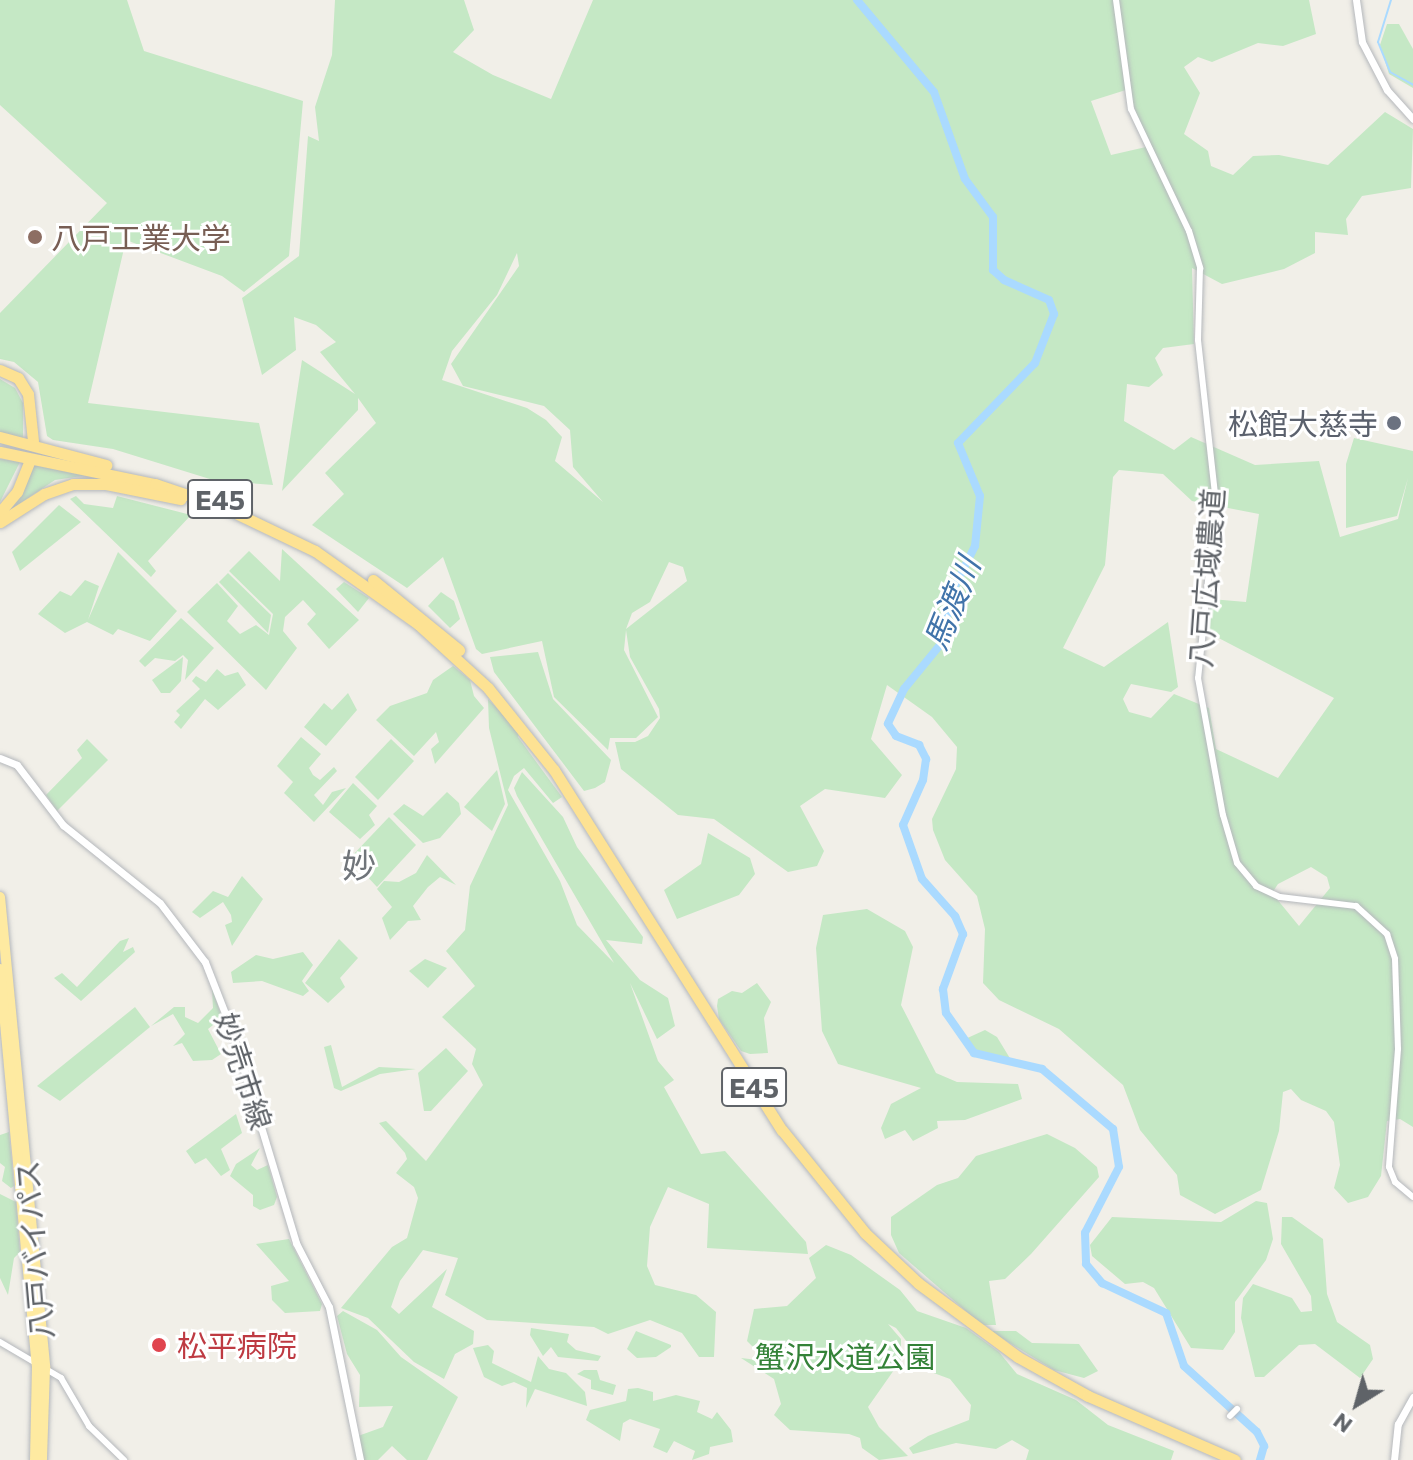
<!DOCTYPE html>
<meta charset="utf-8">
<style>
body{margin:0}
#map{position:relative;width:1413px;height:1460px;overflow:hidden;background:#f1efe8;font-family:Commissioner,"Noto Sans JP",sans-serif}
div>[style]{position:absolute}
.green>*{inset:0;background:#c5e8c5}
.stream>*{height:2px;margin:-1px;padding:0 1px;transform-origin:1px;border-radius:1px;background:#aadaff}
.river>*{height:8px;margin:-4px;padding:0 4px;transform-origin:4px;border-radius:4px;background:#aadaff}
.roads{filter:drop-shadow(0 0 2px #b5b8bc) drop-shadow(0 0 2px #b5b8bc)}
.tertiary>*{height:6px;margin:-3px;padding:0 3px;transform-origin:3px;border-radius:3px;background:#fff}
.secondary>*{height:7px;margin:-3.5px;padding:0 3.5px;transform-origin:3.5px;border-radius:3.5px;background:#fff}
.trunk>*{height:10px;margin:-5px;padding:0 5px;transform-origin:5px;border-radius:5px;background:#feeaa1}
.motorway>*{height:11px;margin:-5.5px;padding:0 5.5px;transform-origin:5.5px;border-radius:5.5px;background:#fde293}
.dots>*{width:22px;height:22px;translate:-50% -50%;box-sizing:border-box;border:4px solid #fff;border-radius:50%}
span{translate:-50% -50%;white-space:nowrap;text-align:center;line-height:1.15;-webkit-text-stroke:6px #fff;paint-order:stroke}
.shield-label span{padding:2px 6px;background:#fff;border:2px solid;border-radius:6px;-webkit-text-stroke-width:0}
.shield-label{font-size:28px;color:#5f6368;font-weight:700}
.education-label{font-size:30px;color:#785e54}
.left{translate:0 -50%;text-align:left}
.worship-label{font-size:30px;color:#5b616d}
.right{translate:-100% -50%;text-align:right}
.street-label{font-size:30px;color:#5f6368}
.health-label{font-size:30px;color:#be3a42}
.park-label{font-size:30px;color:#348238}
.water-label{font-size:32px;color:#4174aa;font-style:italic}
.quarter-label{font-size:34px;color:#70757a}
.north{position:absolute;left:1317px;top:1364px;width:80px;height:80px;-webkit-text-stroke:6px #fff;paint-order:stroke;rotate:217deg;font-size:22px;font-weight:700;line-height:32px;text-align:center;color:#5f6368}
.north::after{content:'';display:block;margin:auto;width:28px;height:36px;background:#5f6368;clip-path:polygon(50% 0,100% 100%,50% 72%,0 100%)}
</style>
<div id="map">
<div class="green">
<div style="clip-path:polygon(0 0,127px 0,144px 51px,303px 101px,289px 256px,244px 292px,222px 276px,126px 240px,88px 403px,259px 423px,273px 485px,213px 480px,113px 449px,53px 440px,47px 436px,38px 382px,14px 362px,0 359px,0 313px,107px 203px,0 105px)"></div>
<div style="clip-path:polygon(evenodd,335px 0,464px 0,474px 30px,453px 52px,493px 75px,551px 99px,593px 0,1309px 0,1316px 34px,1283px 46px,1258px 43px,1212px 62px,1198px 57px,1184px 67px,1200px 93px,1184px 134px,1208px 151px,1211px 166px,1233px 175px,1253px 156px,1279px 155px,1328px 165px,1385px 112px,1413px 129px,1411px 188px,1362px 196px,1346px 219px,1348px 235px,1315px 232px,1315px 253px,1284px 269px,1222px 284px,1192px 268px,1194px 344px,1163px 348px,1155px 358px,1163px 375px,1149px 387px,1127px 384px,1124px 421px,1174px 450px,1191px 437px,1255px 465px,1319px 461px,1340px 537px,1398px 519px,1408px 478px,1397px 516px,1346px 528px,1346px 464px,1354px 438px,1413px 451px,1413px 1127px,1400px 1119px,1387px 1121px,1381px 1176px,1368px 1197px,1348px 1203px,1334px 1188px,1340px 1165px,1334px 1122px,1326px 1111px,1301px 1100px,1291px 1089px,1283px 1092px,1279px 1131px,1261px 1190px,1215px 1214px,1180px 1195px,1177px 1175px,1140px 1130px,1123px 1085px,1059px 1029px,999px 1000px,983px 983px,985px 929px,977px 896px,945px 860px,933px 830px,932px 819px,956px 769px,957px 747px,932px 717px,887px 685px,871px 739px,902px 775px,885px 798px,825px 789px,800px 806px,824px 851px,817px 866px,788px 872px,714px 819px,678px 815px,621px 769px,615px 742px,635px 742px,648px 736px,660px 718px,659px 709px,630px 657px,626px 630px,624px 650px,658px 717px,636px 738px,610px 738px,608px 750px,554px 697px,542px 641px,482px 654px,476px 649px,443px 557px,407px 588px,312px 525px,344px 494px,325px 473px,376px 423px,358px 398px,358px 410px,282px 491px,302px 360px,355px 394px,320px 352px,336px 342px,316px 325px,294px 317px,296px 350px,262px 375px,242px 298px,299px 256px,308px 136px,319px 141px,315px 107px,332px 55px,335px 0,1129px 89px,1146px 147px,1111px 155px,1091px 101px,1129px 89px,335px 0,517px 253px,519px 266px,451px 364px,463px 386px,544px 406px,570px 430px,573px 467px,603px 502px,555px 461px,562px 437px,546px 420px,527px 408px,442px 380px,452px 351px,497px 295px,517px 253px,335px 0,1119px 470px,1163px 474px,1192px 501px,1259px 514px,1246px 602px,1211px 599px,1207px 632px,1334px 698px,1278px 778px,1216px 749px,1209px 708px,1174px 694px,1151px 718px,1129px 712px,1123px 699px,1131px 684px,1171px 692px,1178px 687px,1168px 622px,1104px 667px,1063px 648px,1105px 565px,1113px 477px,1119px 470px,335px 0,669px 562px,683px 567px,687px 581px,626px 629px,632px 613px,650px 602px,669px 562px,335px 0,1311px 867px,1327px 877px,1330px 888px,1299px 926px,1272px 893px,1278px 884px,1311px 867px)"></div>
<div style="clip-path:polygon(1387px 24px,1399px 24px,1413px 49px,1413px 88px,1389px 74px,1380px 45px)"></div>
<div style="clip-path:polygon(0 379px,15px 388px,23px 403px,23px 439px,0 432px)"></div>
<div style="clip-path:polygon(0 459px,20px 462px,0 502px)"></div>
<div style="clip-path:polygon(33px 464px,89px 475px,55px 480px,13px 508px)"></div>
<div style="clip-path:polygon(76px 496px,84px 504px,113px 508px,117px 496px,191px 515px,148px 561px,156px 571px,151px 577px,70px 499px)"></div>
<div style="clip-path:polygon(59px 505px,81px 522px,20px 571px,12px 552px)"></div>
<div style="clip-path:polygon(282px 549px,359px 620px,329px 649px,307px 624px,316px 614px,303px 600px,285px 617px,283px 631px,297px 648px,266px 690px,187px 612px,217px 583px,238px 606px,227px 621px,240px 634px,256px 625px,269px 635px,273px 614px,229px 571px,249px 551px,280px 581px)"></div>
<div style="clip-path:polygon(118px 552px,177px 611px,150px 641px,118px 629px,113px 635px,87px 622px,65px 633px,38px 614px,60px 591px,71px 596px,85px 580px,99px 586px,88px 620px)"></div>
<div style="clip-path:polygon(228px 573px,271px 615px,268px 633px,219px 582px)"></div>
<div style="clip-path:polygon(344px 582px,369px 598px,358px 612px,336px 589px)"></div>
<div style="clip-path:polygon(441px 592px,454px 601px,460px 619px,450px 628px,428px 606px)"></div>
<div style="clip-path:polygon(181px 618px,214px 648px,185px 680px,188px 660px,183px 655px,175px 661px,155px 658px,145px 667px,139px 661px)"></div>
<div style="clip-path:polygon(538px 652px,553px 699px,611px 760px,605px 782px,595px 788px,584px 791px,494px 672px,490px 657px)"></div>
<div style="clip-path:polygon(183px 657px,181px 681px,170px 693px,161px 693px,152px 680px)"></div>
<div style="clip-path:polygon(453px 666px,470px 680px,474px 696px,484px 708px,435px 764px,431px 749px,439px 742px,436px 732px,414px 756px,376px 720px,390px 706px,427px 693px,433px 680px)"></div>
<div style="clip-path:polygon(217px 669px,225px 676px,238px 672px,246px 685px,218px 710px,205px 699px,181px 729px,174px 722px,180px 715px,176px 711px,200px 689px,192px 681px,196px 676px,206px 682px)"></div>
<div style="clip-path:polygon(348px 693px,357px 710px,326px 746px,304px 727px,324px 703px,332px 710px)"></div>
<div style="clip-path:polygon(488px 699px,519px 731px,518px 737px,562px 797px,553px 803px,524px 768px,514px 776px,508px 790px,560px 881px,577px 925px,614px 963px,517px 796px,514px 788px,522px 772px,563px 817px,577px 847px,643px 937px,642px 944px,606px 940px,640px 980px,668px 998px,675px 1026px,657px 1039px,630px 983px,658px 1061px,674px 1080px,664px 1087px,701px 1154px,725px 1151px,806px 1242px,808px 1254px,707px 1248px,709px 1204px,668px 1187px,650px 1227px,647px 1266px,655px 1285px,696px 1295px,716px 1312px,714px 1357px,699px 1357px,682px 1333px,650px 1320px,608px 1334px,594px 1327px,487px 1320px,445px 1295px,458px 1258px,423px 1250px,400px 1281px,391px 1307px,399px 1314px,447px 1269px,432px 1307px,474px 1331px,473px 1344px,455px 1354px,444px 1379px,414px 1362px,368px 1318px,341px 1308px,392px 1247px,407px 1238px,418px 1198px,414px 1187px,396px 1173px,407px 1159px,405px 1153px,379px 1123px,386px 1121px,426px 1161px,483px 1085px,472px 1064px,476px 1049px,442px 1017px,475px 986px,446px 951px,465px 930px,470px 886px,508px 805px,489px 728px)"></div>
<div style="clip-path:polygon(301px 737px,321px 754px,309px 768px,313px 775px,320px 780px,334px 767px,337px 771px,314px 795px,323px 805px,332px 792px,346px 788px,314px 822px,284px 793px,293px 782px,277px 766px)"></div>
<div style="clip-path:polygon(87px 739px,108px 760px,57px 811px,46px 795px,82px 758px,77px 750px)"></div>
<div style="clip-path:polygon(391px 739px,414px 761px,378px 800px,355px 777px)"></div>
<div style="clip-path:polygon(497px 770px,505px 804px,492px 831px,464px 807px)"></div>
<div style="clip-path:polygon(353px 783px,377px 806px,369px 815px,375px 825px,360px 839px,329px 812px)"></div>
<div style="clip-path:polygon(447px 792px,459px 803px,461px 814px,440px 838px,423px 843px,393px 814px,404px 804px,423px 816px)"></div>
<div style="clip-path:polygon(389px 817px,416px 845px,377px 887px,350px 858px)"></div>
<div style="clip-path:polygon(708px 833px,750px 858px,755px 874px,739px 895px,677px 919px,664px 890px,701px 864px)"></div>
<div style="clip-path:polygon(427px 855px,456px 885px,440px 877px,428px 887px,413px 906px,421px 920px,408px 921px,390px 940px,382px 918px,392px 907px,377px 889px,384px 881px,399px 882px,416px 873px)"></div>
<div style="clip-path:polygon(242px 876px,263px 899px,232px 946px,225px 925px,232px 922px,231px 915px,223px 902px,200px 918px,192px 912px,213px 891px,228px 897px)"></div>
<div style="clip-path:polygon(867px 909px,905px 931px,913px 947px,901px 1005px,936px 1073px,957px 1082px,1018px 1084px,1022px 1099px,965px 1120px,937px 1121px,938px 1128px,913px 1141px,905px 1130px,885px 1139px,881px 1128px,891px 1104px,921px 1088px,838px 1064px,822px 1031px,816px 948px,823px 915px)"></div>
<div style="clip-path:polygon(129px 938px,123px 952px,133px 947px,135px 952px,81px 1001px,54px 978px,62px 973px,77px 987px,120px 941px)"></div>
<div style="clip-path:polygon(339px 939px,358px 958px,340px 978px,345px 987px,328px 1003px,305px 983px)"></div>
<div style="clip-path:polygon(303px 952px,313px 965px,302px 981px,309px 991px,303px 996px,262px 981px,233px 983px,231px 972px,256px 955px,273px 959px)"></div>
<div style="clip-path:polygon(425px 959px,447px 968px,428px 988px,409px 971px)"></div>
<div style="clip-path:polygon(757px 983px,771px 1002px,764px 1018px,768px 1053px,750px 1054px,741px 1051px,719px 1019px,717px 1006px,718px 999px,732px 991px,742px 993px)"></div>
<div style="clip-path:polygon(212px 988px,222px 1018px,208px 1029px,221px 1054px,212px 1060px,193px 1061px,182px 1043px,173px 1046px,185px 1034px,173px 1014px,151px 1026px,174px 1007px,185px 1007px,185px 1017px,198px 1023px,213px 1008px)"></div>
<div style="clip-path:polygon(135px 1007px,150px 1027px,60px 1101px,37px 1086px)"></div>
<div style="clip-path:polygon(985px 1030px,997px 1037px,1011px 1060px,976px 1051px,963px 1040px)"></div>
<div style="clip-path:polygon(331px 1045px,342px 1087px,379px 1067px,416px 1069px,380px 1074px,341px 1091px,334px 1088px,324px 1047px)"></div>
<div style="clip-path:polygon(446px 1048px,468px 1071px,431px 1111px,424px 1111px,418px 1073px)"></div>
<div style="clip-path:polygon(236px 1114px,242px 1133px,221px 1149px,230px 1170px,221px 1176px,206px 1158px,195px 1164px,186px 1151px)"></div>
<div style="clip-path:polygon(9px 1132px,14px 1186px,11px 1188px,2px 1181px,5px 1167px,0 1163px,0 1135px)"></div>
<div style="clip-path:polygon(1047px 1134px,1075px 1148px,1097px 1167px,1099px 1177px,1031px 1254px,1005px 1279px,989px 1281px,996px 1325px,982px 1325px,899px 1253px,891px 1235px,891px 1217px,937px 1185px,958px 1178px,976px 1156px)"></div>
<div style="clip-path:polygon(260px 1148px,251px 1165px,257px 1170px,268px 1165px,277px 1197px,274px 1205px,260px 1210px,253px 1206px,253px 1195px,230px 1176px,236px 1164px)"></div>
<div style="clip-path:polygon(0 1194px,16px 1202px,20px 1252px,14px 1258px,8px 1295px,0 1278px)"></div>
<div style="clip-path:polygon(1256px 1201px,1267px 1203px,1273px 1239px,1266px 1260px,1235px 1302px,1235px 1332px,1223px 1350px,1191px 1348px,1154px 1288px,1143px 1282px,1125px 1284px,1092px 1256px,1090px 1245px,1112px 1217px,1221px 1222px)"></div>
<div style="clip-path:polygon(1282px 1217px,1292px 1217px,1323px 1239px,1327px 1294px,1337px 1322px,1370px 1345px,1373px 1359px,1360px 1378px,1315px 1344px,1299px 1345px,1264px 1377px,1255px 1377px,1241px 1318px,1243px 1298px,1253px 1284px,1292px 1298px,1301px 1312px,1312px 1311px,1311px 1296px,1281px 1244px)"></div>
<div style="clip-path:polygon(289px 1239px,322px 1304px,320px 1311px,285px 1313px,272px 1300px,271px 1286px,289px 1281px,256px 1244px)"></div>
<div style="clip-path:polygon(826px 1245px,851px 1255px,900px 1290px,917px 1311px,966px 1328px,999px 1352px,1017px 1374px,1076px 1400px,1108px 1425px,1174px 1451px,1171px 1460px,1026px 1460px,1029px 1450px,1012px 1440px,996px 1449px,956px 1443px,913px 1454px,909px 1448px,928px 1436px,969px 1420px,971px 1405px,950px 1379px,931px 1372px,896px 1328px,888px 1324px,901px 1339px,901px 1360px,868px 1407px,879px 1427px,908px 1456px,879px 1460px,862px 1448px,860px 1438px,849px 1434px,790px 1430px,774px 1415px,781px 1404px,774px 1379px,741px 1358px,767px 1361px,747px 1341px,754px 1309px,787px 1306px,816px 1278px,809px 1258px)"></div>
<div style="clip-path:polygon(343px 1311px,377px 1330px,401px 1357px,458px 1397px,427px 1460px,407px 1460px,392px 1446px,378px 1460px,363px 1460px,358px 1436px,383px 1427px,393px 1406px,359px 1407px,360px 1375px,347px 1354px,337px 1316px)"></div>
<div style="clip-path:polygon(531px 1328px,569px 1334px,567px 1342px,576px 1350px,601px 1356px,598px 1361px,558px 1357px,551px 1347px,543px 1356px,530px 1335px)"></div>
<div style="clip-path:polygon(636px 1331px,671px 1345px,671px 1347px,656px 1357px,637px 1358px,627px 1349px)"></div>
<div style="clip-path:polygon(990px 1331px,1016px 1331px,1032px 1343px,1079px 1344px,1098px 1371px,1084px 1378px,1054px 1370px)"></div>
<div style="clip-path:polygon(488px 1345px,494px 1351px,492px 1363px,531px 1382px,538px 1356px,549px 1369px,566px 1373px,585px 1392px,587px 1406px,535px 1389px,526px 1408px,527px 1388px,514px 1382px,502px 1386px,484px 1377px,473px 1348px)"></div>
<div style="clip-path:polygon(584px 1370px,597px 1370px,600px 1380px,616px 1385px,613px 1395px,591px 1389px,591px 1380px,577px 1374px)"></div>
<div style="clip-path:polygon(638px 1388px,653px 1392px,653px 1401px,676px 1395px,700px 1401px,697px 1412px,712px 1419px,717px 1412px,731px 1430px,733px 1442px,710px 1447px,709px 1454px,692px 1460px,695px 1451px,674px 1441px,667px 1453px,653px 1447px,660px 1429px,630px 1419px,623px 1423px,620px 1441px,586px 1420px,590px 1410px,626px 1401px,628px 1389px)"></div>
</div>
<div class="stream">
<div style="left:1391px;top:0;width:44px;rotate:107.2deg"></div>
<div style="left:1378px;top:42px;width:32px;rotate:68deg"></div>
<div style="left:1390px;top:72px;width:26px;rotate:29deg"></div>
</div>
<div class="river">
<div style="left:857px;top:0;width:120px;rotate:50.1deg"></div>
<div style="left:934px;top:92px;width:92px;rotate:70.4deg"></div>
<div style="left:965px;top:179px;width:47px;rotate:53.6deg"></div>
<div style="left:993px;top:217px;width:53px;rotate:90deg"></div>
<div style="left:993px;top:270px;width:15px;rotate:42deg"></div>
<div style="left:1004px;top:280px;width:49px;rotate:24deg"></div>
<div style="left:1049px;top:300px;width:15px;rotate:70deg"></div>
<div style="left:1054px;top:314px;width:53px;rotate:111.2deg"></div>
<div style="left:1035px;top:363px;width:111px;rotate:133.9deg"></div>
<div style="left:958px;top:443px;width:57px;rotate:67.5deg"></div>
<div style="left:980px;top:496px;width:50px;rotate:95.7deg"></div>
<div style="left:975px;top:546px;width:47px;rotate:116.6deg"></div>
<div style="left:954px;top:588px;width:59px;rotate:103.8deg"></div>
<div style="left:940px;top:645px;width:57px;rotate:129.3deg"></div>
<div style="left:904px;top:689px;width:38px;rotate:115deg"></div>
<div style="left:888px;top:724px;width:14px;rotate:56deg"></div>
<div style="left:896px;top:736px;width:25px;rotate:21deg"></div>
<div style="left:919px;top:745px;width:16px;rotate:63deg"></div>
<div style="left:926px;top:759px;width:21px;rotate:98deg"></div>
<div style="left:923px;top:780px;width:49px;rotate:114deg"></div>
<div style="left:903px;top:825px;width:57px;rotate:70.6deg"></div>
<div style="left:922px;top:879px;width:50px;rotate:48.3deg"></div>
<div style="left:955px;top:916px;width:20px;rotate:66deg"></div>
<div style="left:963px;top:934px;width:59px;rotate:110deg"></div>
<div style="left:943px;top:989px;width:24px;rotate:83deg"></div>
<div style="left:946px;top:1013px;width:49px;rotate:55deg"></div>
<div style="left:974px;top:1053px;width:70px;rotate:13.2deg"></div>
<div style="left:1042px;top:1069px;width:93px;rotate:40.2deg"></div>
<div style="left:1113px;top:1129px;width:38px;rotate:81deg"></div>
<div style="left:1119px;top:1167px;width:74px;rotate:117.3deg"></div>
<div style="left:1085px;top:1233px;width:31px;rotate:88deg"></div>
<div style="left:1086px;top:1264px;width:25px;rotate:50deg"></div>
<div style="left:1102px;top:1283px;width:71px;rotate:25.1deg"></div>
<div style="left:1166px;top:1313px;width:56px;rotate:71.2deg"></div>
<div style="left:1184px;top:1366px;width:98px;rotate:42.1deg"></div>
<div style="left:1257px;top:1432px;width:16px;rotate:63deg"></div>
<div style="left:1264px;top:1446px;width:15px;rotate:106deg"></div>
</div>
<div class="roads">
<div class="tertiary">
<div style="left:1116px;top:0;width:110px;rotate:82.2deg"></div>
<div style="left:1131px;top:109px;width:135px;rotate:64.6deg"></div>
<div style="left:1189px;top:231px;width:39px;rotate:73deg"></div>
<div style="left:1200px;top:268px;width:72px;rotate:91.6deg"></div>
<div style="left:1198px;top:340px;width:163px;rotate:83.7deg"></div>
<div style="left:1216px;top:502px;width:177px;rotate:95.8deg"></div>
<div style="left:1198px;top:678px;width:139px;rotate:79.7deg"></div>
<div style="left:1223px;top:815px;width:50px;rotate:73.7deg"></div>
<div style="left:1237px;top:863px;width:30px;rotate:50deg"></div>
<div style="left:1256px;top:886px;width:26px;rotate:25deg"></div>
<div style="left:1280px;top:897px;width:77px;rotate:6.8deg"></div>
<div style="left:1356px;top:906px;width:42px;rotate:42.1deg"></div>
<div style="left:1387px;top:934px;width:26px;rotate:72deg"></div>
<div style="left:1395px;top:959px;width:90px;rotate:88.1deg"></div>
<div style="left:1398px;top:1049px;width:118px;rotate:94.4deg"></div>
<div style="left:1389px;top:1167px;width:16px;rotate:68deg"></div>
<div style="left:1395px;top:1182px;width:23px;rotate:40deg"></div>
<div style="left:0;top:1342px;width:71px;rotate:30.5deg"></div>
<div style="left:61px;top:1378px;width:56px;rotate:59.7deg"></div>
<div style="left:89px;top:1426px;width:49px;rotate:44.2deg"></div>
<div style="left:1230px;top:1416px;width:10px;rotate:-45deg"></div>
</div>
<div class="secondary">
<div style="left:1356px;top:0;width:42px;rotate:81.9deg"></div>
<div style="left:1362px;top:42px;width:54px;rotate:62.5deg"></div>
<div style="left:1387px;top:90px;width:39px;rotate:48deg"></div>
<div style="left:0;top:758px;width:18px;rotate:22deg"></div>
<div style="left:17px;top:765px;width:76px;rotate:52.5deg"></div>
<div style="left:63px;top:825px;width:124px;rotate:38.8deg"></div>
<div style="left:160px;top:903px;width:74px;rotate:52.7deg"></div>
<div style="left:205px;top:962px;width:77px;rotate:68.7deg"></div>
<div style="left:233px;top:1034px;width:218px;rotate:73.2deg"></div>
<div style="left:296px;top:1243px;width:72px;rotate:62.7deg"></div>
<div style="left:329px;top:1307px;width:156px;rotate:78.5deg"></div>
<div style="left:1394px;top:1460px;width:36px;rotate:-84deg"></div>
<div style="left:1398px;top:1424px;width:31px;rotate:-61deg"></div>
</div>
<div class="trunk">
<div style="left:0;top:897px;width:473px;rotate:84.5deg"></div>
<div style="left:45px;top:1368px;width:92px;rotate:91.9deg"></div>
<div style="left:0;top:969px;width:398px;rotate:84.7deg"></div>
<div style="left:37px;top:1365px;width:95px;rotate:91.2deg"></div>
</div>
<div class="motorway">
<div style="left:0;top:370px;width:20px;rotate:24deg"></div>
<div style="left:18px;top:378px;width:19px;rotate:58deg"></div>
<div style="left:28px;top:394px;width:47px;rotate:83.9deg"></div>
<div style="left:0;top:437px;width:110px;rotate:14.8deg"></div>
<div style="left:0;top:452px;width:158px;rotate:11.7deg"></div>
<div style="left:155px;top:484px;width:72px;rotate:18.7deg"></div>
<div style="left:223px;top:507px;width:102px;rotate:25.6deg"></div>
<div style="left:315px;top:551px;width:126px;rotate:35.3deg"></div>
<div style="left:418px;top:624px;width:95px;rotate:42.4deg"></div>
<div style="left:488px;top:688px;width:105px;rotate:51.2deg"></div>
<div style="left:554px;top:770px;width:426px;rotate:57.7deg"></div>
<div style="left:782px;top:1130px;width:132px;rotate:51.1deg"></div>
<div style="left:865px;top:1233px;width:73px;rotate:43.3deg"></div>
<div style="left:918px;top:1283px;width:124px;rotate:36.5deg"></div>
<div style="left:1018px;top:1357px;width:80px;rotate:29.1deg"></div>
<div style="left:1088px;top:1396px;width:160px;rotate:23.5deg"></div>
<div style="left:0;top:512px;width:26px;rotate:-50deg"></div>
<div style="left:17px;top:492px;width:31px;rotate:-68deg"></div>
<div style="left:0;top:522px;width:52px;rotate:-32.5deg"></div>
<div style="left:44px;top:494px;width:31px;rotate:-19deg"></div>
<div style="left:73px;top:484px;width:33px"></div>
<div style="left:106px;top:484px;width:76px;rotate:11.5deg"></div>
<div style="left:373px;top:580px;width:111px;rotate:39.1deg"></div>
</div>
</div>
<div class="dots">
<div style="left:35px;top:237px;background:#8d6e63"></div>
<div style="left:1394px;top:423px;background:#6b7280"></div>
<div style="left:159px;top:1345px;background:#e0444e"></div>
</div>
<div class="shield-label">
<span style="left:220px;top:499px">E45</span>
<span style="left:754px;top:1087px">E45</span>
</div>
<div class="education-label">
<span class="left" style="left:51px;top:237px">八戸工業大学</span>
</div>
<div class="worship-label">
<span class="right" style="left:1378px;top:423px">松館大慈寺</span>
</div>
<div class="street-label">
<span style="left:1206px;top:578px;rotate:-86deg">八戸広域農道</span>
<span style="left:244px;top:1071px;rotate:72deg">妙売市線</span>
<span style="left:34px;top:1250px;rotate:-95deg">八戸バイパス</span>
</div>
<div class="health-label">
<span class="left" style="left:177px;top:1345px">松平病院</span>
</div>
<div class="park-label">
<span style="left:845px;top:1356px">蟹沢水道公園</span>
</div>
<div class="water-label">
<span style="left:951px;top:603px;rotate:-68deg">馬渡川</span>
</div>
<div class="quarter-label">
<span style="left:359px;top:865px">妙</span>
</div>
<div class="north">N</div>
</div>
